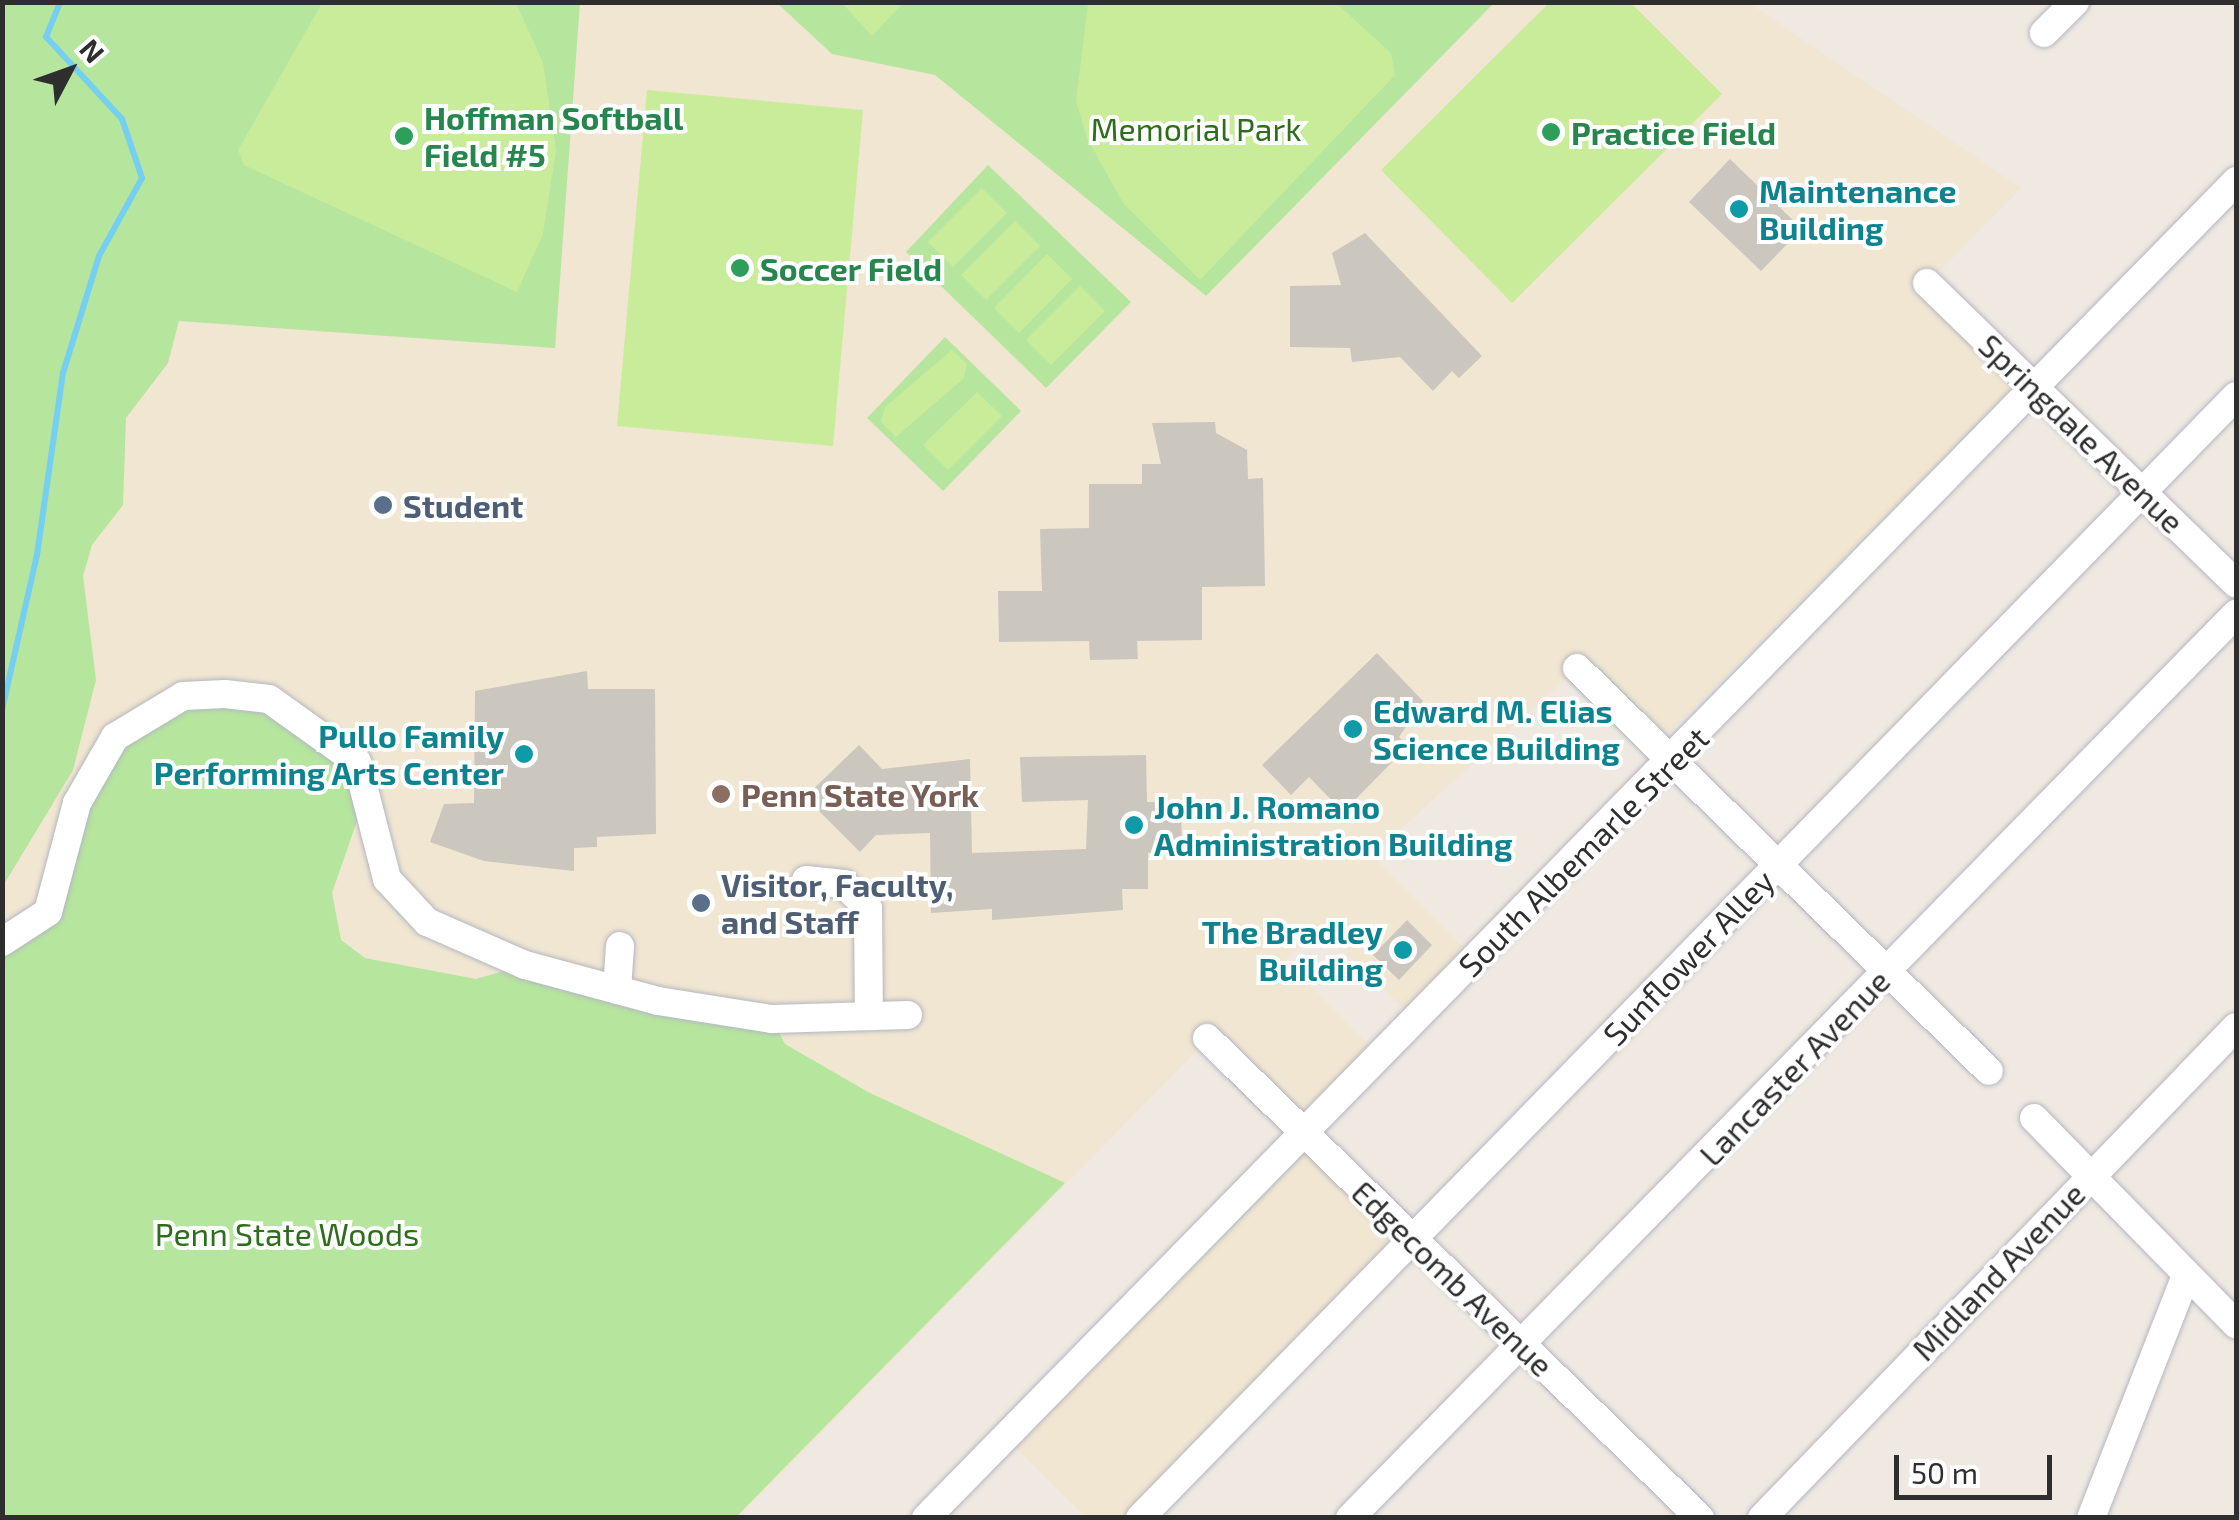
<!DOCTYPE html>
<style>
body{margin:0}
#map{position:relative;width:2239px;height:1520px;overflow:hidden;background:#efe9e1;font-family:"Exo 2",sans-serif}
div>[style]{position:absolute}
.education>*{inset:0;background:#f0e6d1}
.green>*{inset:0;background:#b6e59e}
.pitch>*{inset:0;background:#c9ec9a}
.stream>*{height:6px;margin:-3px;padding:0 3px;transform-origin:3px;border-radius:3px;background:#75cff0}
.building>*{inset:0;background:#cbc7bf}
.roads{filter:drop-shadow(0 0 2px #b4b7c1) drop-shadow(0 0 2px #b4b7c1)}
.minor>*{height:28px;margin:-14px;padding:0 14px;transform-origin:14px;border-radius:14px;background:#fff}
.dots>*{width:28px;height:28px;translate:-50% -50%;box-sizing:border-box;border:5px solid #fff;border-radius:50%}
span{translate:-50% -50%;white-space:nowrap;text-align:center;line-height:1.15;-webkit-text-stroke:8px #fff;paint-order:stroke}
.leisure-label{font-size:32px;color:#27864d;font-weight:700}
.left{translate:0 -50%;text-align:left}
.park-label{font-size:32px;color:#2c6e1b}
.culture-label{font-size:32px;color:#0d838f;font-weight:700}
.right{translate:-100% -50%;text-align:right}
.street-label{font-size:32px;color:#2e2e2e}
.service-label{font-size:32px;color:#4e5e75;font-weight:700}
.education-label{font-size:32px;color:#785e54;font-weight:700}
.frame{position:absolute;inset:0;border:5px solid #2e2e2e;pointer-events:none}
.north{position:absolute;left:20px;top:20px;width:100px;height:100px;-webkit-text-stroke:8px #fff;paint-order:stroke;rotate:49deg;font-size:28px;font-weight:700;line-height:40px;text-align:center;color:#2e2e2e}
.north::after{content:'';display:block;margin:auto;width:35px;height:45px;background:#2e2e2e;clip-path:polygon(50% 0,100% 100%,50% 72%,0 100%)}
.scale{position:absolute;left:1894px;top:1455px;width:158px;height:45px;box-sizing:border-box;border:5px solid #2e2e2e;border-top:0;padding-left:12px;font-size:30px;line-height:35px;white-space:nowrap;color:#2e2e2e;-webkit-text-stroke:8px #fff;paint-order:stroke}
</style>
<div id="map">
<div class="education">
<div style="clip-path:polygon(580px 3px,777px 3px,832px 54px,935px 75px,1206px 296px,1494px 3px,1749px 3px,2021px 188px,1928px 283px,2017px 388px,1668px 733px,1577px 669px,1372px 855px,1477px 960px,1417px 1021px,1319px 927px,1285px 960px,1381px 1057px,1305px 1134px,1412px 1239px,1140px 1517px,1086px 1517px,1005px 1437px,1304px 1134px,1208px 1039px,739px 1517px,3px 1517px,3px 308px,554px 348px)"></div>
</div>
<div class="green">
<div style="clip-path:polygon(3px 3px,580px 3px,555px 348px,179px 321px,168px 363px,126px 418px,123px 505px,92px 545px,83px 576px,96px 680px,73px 770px,3px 886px)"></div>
<div style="clip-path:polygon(777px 3px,1494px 3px,1206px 296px,935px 75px,832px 54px)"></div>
<div style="clip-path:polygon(988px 165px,1131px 302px,1046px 388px,906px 252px)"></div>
<div style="clip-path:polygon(945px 337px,1021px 411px,943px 491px,867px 418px)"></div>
<div style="clip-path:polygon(183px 696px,307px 720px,367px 792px,332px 893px,341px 940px,365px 958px,476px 979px,525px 965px,772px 1019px,785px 1044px,868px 1092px,1065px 1183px,736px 1517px,3px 1518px,3px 942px,32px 929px,95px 762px)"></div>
</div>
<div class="pitch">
<div style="clip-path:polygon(322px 3px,516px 3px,543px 63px,556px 150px,543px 234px,517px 292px,244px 165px,238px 150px)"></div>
<div style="clip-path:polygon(842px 3px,903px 3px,872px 36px)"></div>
<div style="clip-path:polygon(1088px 3px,1336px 3px,1391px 53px,1395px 75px,1200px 280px,1123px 203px,1087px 138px,1076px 101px)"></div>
<div style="clip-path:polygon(1549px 3px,1631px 3px,1722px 94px,1512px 303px,1381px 170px)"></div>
<div style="clip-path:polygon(647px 90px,863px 110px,833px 446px,617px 426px)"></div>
<div style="clip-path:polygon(982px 188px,1007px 213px,953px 267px,928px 242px)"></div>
<div style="clip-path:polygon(1015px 221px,1040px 246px,986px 300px,961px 275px)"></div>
<div style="clip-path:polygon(1047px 254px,1072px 279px,1019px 333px,994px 308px)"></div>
<div style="clip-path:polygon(1080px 286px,1105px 311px,1051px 365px,1026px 340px)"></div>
<div style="clip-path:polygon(952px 350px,967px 364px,964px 378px,896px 437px,881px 422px,885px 407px)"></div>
<div style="clip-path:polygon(977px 392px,1002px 416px,948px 470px,923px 445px)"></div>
</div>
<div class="stream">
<div style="left:2px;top:710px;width:159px;rotate:-77.3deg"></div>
<div style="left:37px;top:555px;width:184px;rotate:-81.9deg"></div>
<div style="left:63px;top:373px;width:122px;rotate:-72.9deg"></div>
<div style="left:99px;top:256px;width:89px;rotate:-61.1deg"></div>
<div style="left:142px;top:178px;width:62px;rotate:-108.7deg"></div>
<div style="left:122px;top:119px;width:112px;rotate:-132.8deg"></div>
<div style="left:46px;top:37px;width:38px;rotate:-68deg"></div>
</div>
<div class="building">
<div style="clip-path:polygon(1730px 159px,1802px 229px,1761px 271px,1689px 202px)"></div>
<div style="clip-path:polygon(1365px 233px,1482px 356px,1459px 378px,1452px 371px,1433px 391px,1400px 357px,1352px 362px,1350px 348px,1290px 347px,1290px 286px,1341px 285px,1332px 253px)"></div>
<div style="clip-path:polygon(1215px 422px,1216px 433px,1247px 450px,1248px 479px,1263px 478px,1265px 586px,1202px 587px,1202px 640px,1137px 641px,1138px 659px,1090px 660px,1089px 641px,999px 642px,998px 591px,1042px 591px,1040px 529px,1089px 528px,1089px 484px,1142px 484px,1142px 464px,1161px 464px,1152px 423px)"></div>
<div style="clip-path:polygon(1377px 653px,1423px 701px,1399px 737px,1408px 746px,1343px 812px,1309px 777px,1291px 795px,1262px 765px)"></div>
<div style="clip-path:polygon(587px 671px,588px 689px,655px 689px,656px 834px,597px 837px,597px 847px,574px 848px,574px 871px,484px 861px,430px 842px,444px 804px,474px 803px,475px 691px)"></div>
<div style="clip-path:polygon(859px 745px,882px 769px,970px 759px,972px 853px,1086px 849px,1088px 800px,1022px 802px,1020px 757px,1146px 755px,1147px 802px,1181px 802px,1182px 853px,1148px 853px,1148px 889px,1122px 889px,1123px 910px,992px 920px,992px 909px,931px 913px,930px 833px,876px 835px,860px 852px,805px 797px)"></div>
<div style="clip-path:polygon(1407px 920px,1432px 945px,1399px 980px,1373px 955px)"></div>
</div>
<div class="roads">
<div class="minor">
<div style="left:2044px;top:33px;width:44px;rotate:-45deg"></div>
<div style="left:1927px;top:283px;width:431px;rotate:44.2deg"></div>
<div style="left:1577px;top:668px;width:576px;rotate:44.37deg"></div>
<div style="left:806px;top:880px;width:38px;rotate:6deg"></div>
<div style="left:844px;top:884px;width:34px;rotate:45deg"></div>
<div style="left:868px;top:908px;width:108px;rotate:89.5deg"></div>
<div style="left:2px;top:942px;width:55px;rotate:-33.1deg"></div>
<div style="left:48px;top:912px;width:113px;rotate:-75.1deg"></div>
<div style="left:77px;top:803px;width:76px;rotate:-60.1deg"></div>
<div style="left:115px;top:737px;width:79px;rotate:-31.1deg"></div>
<div style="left:183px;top:696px;width:42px;rotate:-2.7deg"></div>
<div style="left:225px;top:694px;width:44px;rotate:6.5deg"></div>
<div style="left:269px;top:699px;width:108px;rotate:35.6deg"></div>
<div style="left:357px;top:762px;width:121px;rotate:75.6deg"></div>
<div style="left:387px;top:879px;width:59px;rotate:47.1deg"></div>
<div style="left:427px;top:922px;width:107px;rotate:23.7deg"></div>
<div style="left:525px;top:965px;width:138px;rotate:15.1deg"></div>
<div style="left:658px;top:1001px;width:115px;rotate:9deg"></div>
<div style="left:772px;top:1019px;width:136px;rotate:-1.7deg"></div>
<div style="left:617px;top:990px;width:44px;rotate:-86.1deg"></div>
<div style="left:1207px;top:1038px;width:688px;rotate:44.23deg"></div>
<div style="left:2034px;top:1118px;width:289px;rotate:45.6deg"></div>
<div style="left:926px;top:1518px;width:1872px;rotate:-45.58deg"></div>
<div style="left:1140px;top:1518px;width:1568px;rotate:-45.67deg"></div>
<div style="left:1350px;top:1518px;width:1266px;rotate:-45.58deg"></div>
<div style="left:1762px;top:1518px;width:682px;rotate:-46.01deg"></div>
<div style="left:2091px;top:1518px;width:260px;rotate:-68.6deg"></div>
</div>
</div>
<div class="dots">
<div style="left:1551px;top:132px;background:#2e9e5b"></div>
<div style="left:404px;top:136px;background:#2e9e5b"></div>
<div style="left:1739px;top:209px;background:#0f9aa8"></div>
<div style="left:740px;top:268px;background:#2e9e5b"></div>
<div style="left:383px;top:505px;background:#5c6f8a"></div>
<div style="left:1353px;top:729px;background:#0f9aa8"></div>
<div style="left:524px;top:754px;background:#0f9aa8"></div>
<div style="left:721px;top:794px;background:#8d6e63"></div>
<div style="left:1134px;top:825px;background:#0f9aa8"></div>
<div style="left:701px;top:903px;background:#5c6f8a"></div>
<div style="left:1403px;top:950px;background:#0f9aa8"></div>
</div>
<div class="leisure-label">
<span class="left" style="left:424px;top:136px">Hoffman Softball<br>Field #5</span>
<span class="left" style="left:1571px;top:132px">Practice Field</span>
<span class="left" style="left:760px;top:268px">Soccer Field</span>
</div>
<div class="park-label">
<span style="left:1196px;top:128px">Memorial Park</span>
<span style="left:287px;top:1233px">Penn State Woods</span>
</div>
<div class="culture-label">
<span class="left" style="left:1759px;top:209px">Maintenance<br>Building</span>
<span class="left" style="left:1373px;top:729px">Edward M. Elias<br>Science Building</span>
<span class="right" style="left:504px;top:754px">Pullo Family<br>Performing Arts Center</span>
<span class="left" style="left:1154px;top:825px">John J. Romano<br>Administration Building</span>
<span class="right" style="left:1383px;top:950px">The Bradley<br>Building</span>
</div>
<div class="street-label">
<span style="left:2082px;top:433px;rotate:44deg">Springdale Avenue</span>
<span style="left:1583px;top:851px;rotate:-45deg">South Albemarle Street</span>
<span style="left:1688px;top:957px;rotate:-46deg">Sunflower Alley</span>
<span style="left:1794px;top:1067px;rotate:-46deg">Lancaster Avenue</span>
<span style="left:1998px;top:1271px;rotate:-46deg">Midland Avenue</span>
<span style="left:1453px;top:1278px;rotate:44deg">Edgecomb Avenue</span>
</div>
<div class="service-label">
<span class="left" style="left:403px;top:505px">Student</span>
<span class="left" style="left:721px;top:903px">Visitor, Faculty,<br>and Staff</span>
</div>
<div class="education-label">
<span class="left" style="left:741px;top:794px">Penn State York</span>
</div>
<div class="frame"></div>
<div class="north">N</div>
<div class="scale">50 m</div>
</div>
